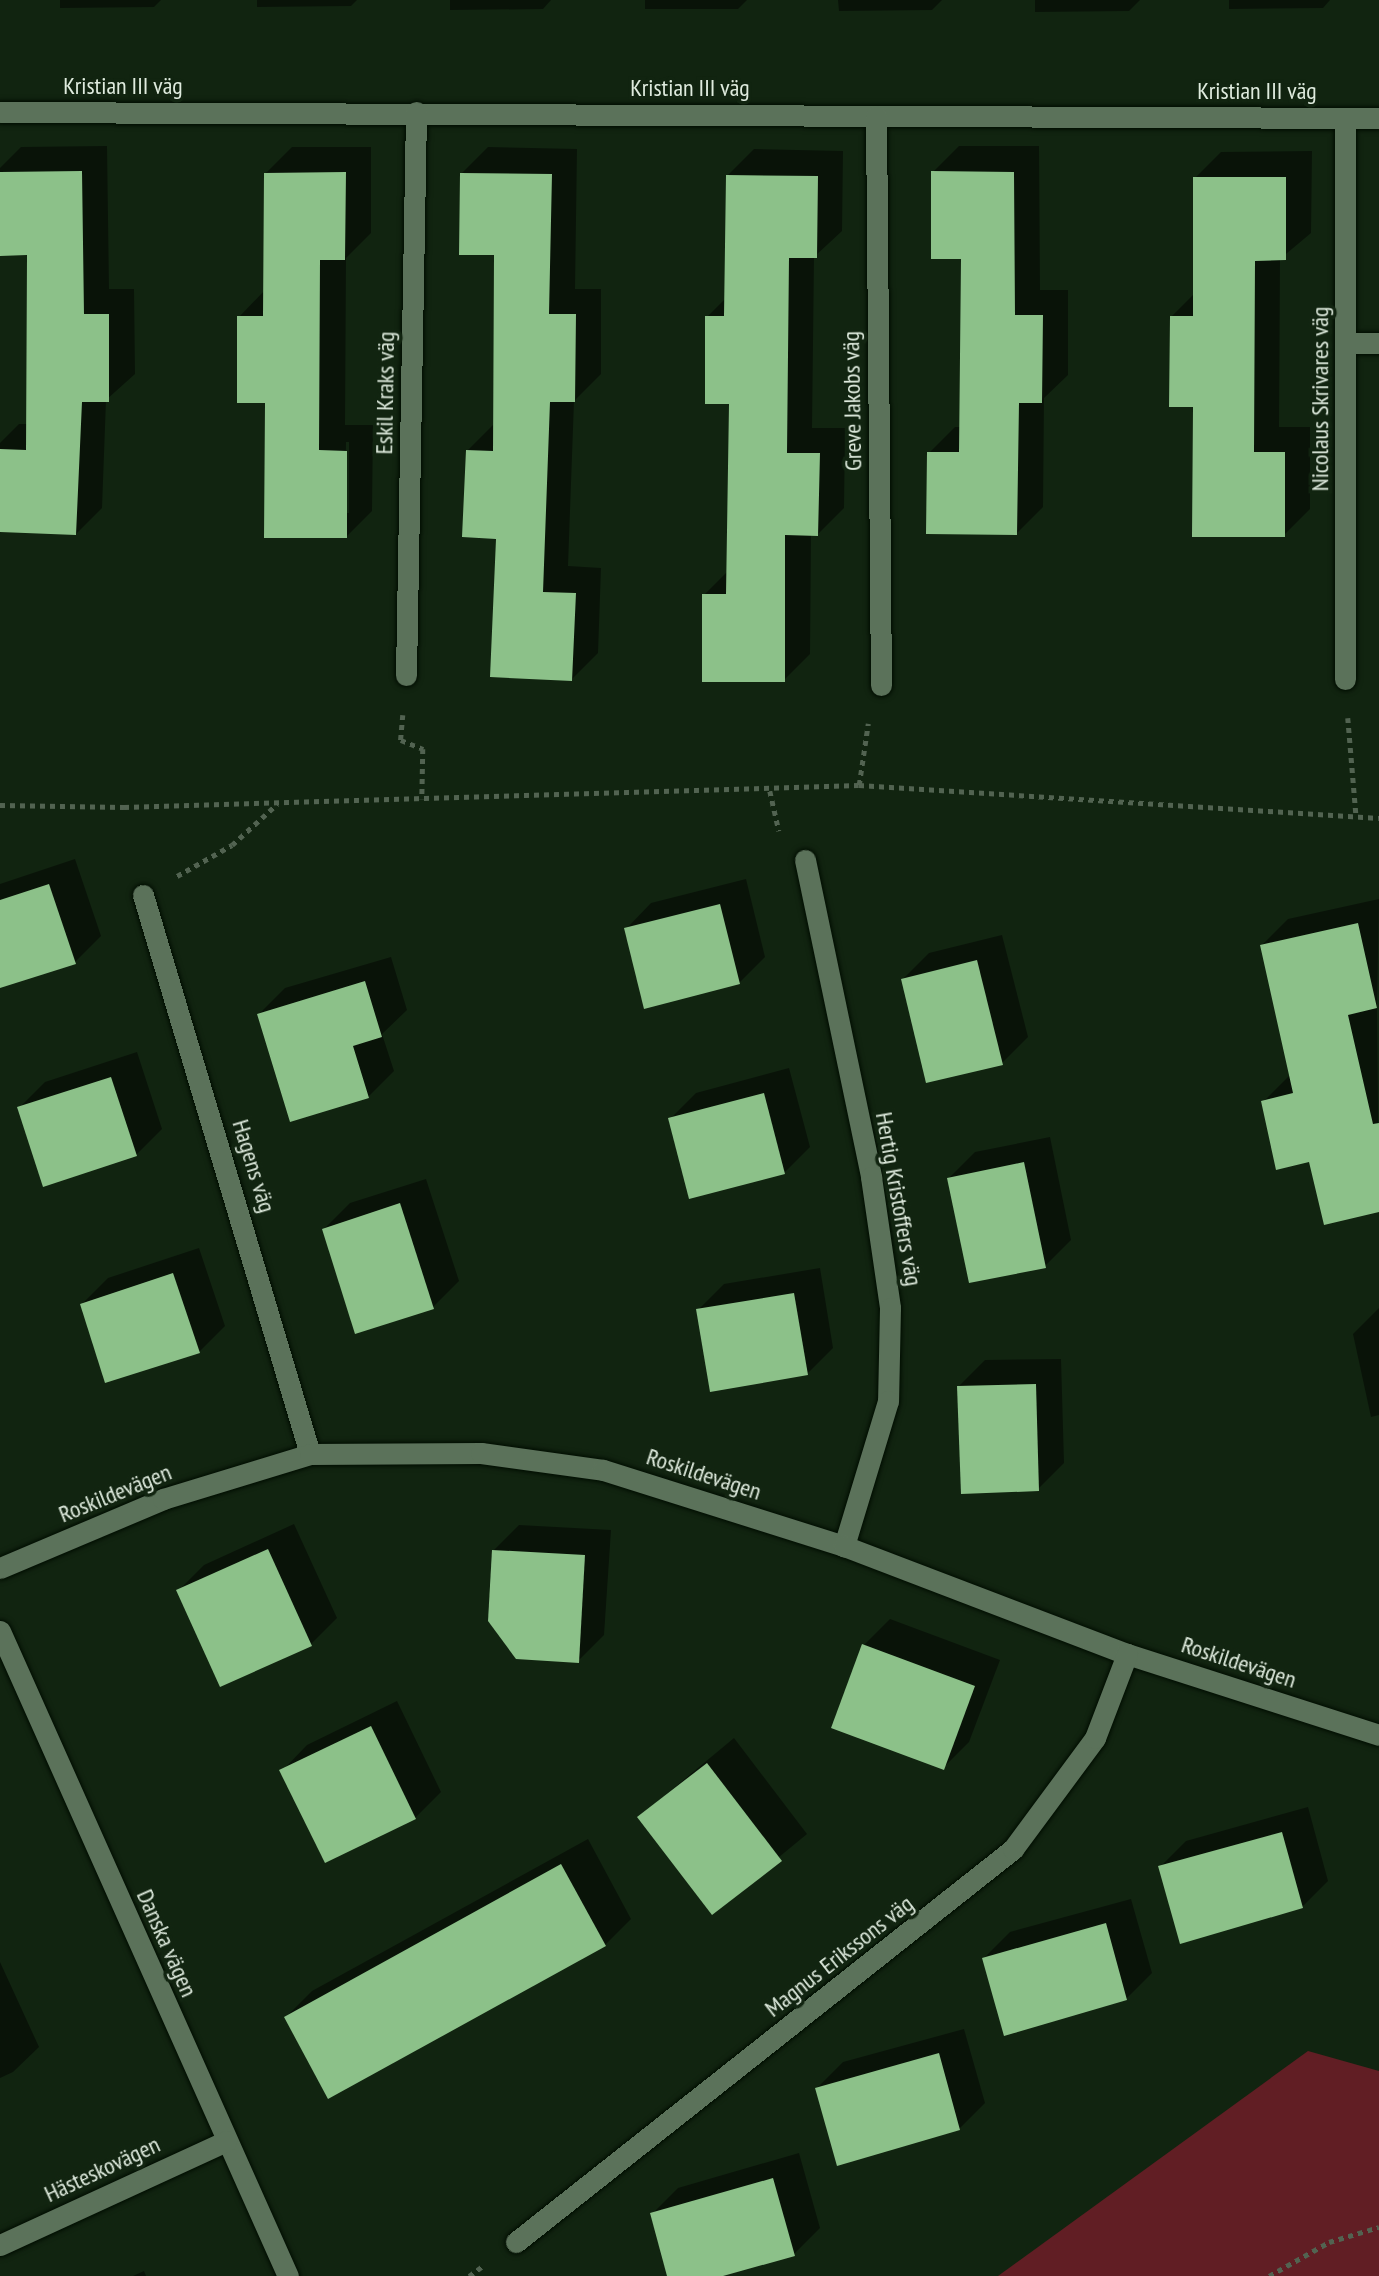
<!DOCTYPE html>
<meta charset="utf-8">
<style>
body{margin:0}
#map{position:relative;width:1379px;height:2276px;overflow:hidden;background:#112410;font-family:"PT Sans Narrow",sans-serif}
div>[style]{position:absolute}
.green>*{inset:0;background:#611e24}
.shadow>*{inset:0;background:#0007}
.building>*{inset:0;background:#8cc189}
.path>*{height:4.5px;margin-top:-2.25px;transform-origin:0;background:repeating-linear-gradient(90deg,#526351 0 5px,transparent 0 10px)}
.roads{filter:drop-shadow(0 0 2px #000d00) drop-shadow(0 0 2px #000d00)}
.service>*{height:21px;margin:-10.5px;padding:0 10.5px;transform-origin:10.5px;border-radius:10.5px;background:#5b725a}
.minor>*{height:21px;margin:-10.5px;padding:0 10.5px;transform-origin:10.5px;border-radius:10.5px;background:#5b725a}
span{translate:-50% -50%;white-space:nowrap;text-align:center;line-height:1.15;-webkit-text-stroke:7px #112410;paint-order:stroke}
.street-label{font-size:24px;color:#dfebde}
</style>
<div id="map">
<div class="green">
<div style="clip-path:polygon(1308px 2051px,1379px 2071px,1379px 2276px,998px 2276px)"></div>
</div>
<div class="shadow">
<div style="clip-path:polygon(60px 0,161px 0,154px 7px,60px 8px)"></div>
<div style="clip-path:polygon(257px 0,357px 0,351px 6px,257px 7px)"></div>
<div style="clip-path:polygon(450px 0,551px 0,543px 9px,450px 10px)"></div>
<div style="clip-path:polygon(645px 0,747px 0,738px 9px,645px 9px)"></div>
<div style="clip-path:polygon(838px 0,942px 0,932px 10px,839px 11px)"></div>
<div style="clip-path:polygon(1035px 0,1140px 0,1129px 11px,1035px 12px)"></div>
<div style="clip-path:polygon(1229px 0,1330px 0,1323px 8px,1229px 9px)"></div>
<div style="clip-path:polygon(107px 146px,109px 289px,134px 289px,135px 374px,106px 400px,102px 508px,76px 534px,0 531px,0 443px,19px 424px,28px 424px,29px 254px,0 254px,0 168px,21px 147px)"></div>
<div style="clip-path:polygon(959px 146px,1039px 146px,1040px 290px,1068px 290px,1068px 375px,1044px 398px,1043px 507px,1017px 533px,929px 453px,955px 427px,961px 427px,962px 258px,933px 172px)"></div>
<div style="clip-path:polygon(evenodd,292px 147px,371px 147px,371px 233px,346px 258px,345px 425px,373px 425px,372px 511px,346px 537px,239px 317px,265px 290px,266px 173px,292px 147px,346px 442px,349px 442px,349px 513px,345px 513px,346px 442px)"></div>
<div style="clip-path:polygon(488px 147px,577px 149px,575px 289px,601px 289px,601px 374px,574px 401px,568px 566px,601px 568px,598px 653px,572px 679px,498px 537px,467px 451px,493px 425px,496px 254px,462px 173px)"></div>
<div style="clip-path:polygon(754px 149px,843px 151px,842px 231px,814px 257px,812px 428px,845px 428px,844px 508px,818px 534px,811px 534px,810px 654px,784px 680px,704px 595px,728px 571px,731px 403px,707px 317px,726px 298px,728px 175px)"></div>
<div style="clip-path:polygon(1312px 151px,1311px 233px,1280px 259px,1279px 427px,1310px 427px,1310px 509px,1284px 535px,1195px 405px,1171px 317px,1195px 293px,1195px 178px,1221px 152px)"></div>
<div style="clip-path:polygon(75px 859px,101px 936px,75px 962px,0 986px,0 884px)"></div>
<div style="clip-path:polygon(746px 879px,765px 957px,739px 983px,626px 929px,651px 903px)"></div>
<div style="clip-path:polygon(1379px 899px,1377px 1005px,1379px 1211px,1310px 1160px,1263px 1102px,1290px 1075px,1262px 945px,1288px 919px)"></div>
<div style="clip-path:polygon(1002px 935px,1028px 1037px,1002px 1063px,903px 979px,929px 953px)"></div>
<div style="clip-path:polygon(391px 957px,407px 1010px,382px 1034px,394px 1071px,368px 1097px,259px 1014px,285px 988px)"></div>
<div style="clip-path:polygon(137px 1052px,162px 1129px,136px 1155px,19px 1108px,45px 1082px)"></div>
<div style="clip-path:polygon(789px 1068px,810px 1147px,784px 1173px,670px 1119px,696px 1093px)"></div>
<div style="clip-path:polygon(1050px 1137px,1071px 1240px,1045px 1266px,949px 1178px,975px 1152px)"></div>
<div style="clip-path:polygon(426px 1179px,459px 1281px,433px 1307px,324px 1229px,350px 1203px)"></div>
<div style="clip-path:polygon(199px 1248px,225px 1326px,199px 1352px,82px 1304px,108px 1278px)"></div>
<div style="clip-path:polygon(820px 1268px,833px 1348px,807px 1374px,698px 1310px,724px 1284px)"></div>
<div style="clip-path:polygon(1379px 1308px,1379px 1415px,1371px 1417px,1353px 1334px)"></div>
<div style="clip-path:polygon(1061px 1359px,1064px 1463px,1038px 1489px,959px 1386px,985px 1360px)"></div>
<div style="clip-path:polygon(294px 1524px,337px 1618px,311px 1644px,178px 1591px,204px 1565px)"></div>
<div style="clip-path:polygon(519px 1525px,611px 1530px,604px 1635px,578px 1661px,493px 1551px)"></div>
<div style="clip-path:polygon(890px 1619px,1000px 1660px,969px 1742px,943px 1768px,864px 1645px)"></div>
<div style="clip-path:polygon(397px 1701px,441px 1792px,415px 1818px,326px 1861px,282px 1771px,307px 1745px)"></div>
<div style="clip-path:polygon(734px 1738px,807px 1834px,712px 1912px,639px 1817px)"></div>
<div style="clip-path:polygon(1308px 1807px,1328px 1881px,1302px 1907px,1160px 1867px,1186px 1841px)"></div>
<div style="clip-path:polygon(588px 1839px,631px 1919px,605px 1945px,286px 2017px,312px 1991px)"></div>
<div style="clip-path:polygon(1131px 1899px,1152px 1973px,1126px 1999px,984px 1958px,1010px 1932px)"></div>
<div style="clip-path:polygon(0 1962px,39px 2047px,13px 2072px,0 2078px)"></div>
<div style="clip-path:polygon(964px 2029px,985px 2103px,959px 2129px,817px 2088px,843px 2062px)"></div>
<div style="clip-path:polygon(799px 2153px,820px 2228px,794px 2254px,716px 2276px,669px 2276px,652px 2214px,678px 2188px)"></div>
<div style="clip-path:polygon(144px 2271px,146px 2276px,133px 2276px)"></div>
</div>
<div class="building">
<div style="clip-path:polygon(82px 171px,84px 314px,109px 314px,109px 402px,82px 402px,76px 535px,0 532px,0 449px,26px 450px,27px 255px,0 256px,0 172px)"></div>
<div style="clip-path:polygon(931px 171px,1014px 172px,1015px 315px,1043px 315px,1042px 403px,1019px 403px,1017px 535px,926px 534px,927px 452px,959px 452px,961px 259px,931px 259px)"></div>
<div style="clip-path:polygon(346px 172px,345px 260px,320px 260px,319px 450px,347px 451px,347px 538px,264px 538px,265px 403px,237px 403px,237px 316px,263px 316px,264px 173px)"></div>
<div style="clip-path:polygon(460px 173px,552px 174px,549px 314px,576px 314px,575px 402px,550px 402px,543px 592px,576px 593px,572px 681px,490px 677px,496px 539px,462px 537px,466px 450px,493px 451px,494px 255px,459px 255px)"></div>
<div style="clip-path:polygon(726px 175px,818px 176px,817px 258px,789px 258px,787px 453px,820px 453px,818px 536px,785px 535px,785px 682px,702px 682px,702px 594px,726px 594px,729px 404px,705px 404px,705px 316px,724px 316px)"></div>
<div style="clip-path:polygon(1193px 177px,1286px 177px,1286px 260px,1255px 261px,1254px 452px,1285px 452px,1285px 537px,1192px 537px,1193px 407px,1169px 407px,1170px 316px,1193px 316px)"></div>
<div style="clip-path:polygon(49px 884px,76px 964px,0 988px,0 900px)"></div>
<div style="clip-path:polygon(720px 904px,740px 984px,644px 1009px,624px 928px)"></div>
<div style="clip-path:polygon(1358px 923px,1377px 1008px,1348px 1015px,1373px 1124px,1379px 1123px,1379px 1212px,1324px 1225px,1309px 1162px,1276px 1170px,1261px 1101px,1293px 1093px,1260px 945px)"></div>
<div style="clip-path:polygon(977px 960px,1003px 1065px,926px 1083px,901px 979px)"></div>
<div style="clip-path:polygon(365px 981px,382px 1037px,353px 1046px,369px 1098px,290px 1122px,257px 1014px)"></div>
<div style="clip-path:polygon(111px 1077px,137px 1156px,43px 1187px,17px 1107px)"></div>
<div style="clip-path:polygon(764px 1093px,785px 1174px,689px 1199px,668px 1118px)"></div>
<div style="clip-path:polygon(1024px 1162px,1046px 1268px,969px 1283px,947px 1178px)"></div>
<div style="clip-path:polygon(400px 1203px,434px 1309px,355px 1334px,322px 1229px)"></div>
<div style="clip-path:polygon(173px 1273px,200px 1353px,105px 1383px,80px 1304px)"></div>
<div style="clip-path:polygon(794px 1293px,808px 1375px,710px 1392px,696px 1309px)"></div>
<div style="clip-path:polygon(1036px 1384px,1039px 1491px,961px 1494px,957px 1386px)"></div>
<div style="clip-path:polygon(268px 1549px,312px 1646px,220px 1687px,176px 1590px)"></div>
<div style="clip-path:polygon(492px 1550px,585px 1555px,579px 1663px,516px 1659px,488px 1621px)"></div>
<div style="clip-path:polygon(862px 1644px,975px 1686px,944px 1770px,831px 1728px)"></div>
<div style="clip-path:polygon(371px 1726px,416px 1819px,325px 1863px,279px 1770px)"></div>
<div style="clip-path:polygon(707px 1763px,782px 1861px,712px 1915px,637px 1817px)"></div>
<div style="clip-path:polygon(1282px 1832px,1303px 1908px,1180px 1944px,1158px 1866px)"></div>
<div style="clip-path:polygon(561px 1864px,606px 1946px,328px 2099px,284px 2017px)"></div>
<div style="clip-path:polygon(1106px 1923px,1127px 2000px,1004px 2036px,982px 1958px)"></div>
<div style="clip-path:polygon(939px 2053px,960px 2130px,837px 2166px,815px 2088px)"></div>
<div style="clip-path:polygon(773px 2178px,795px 2256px,723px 2276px,667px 2276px,650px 2213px)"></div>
</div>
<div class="path">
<div style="left:403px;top:715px;width:25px;rotate:95deg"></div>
<div style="left:401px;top:740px;width:24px;rotate:22deg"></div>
<div style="left:423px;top:749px;width:50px;rotate:91.1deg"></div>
<div style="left:1348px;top:718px;width:96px;rotate:85.2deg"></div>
<div style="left:859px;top:785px;width:62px;rotate:-81.6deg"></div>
<div style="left:770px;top:791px;width:41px;rotate:77.3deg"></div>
<div style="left:0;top:805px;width:124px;rotate:0.9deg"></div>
<div style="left:124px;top:807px;width:735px;rotate:-1.71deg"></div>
<div style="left:859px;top:785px;width:521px;rotate:3.63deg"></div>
<div style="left:177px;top:876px;width:63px;rotate:-29.4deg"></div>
<div style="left:232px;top:845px;width:61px;rotate:-42.3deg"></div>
<div style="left:469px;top:2276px;width:19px;rotate:-36deg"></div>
<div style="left:1269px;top:2276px;width:69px;rotate:-29.5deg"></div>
<div style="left:1329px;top:2242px;width:52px;rotate:-16.7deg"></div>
</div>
<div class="roads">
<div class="service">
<div style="left:1346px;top:343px;width:33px"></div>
</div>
<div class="minor">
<div style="left:0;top:112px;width:1379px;rotate:0.25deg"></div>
<div style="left:876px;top:116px;width:569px;rotate:89.5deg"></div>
<div style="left:406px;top:675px;width:563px;rotate:-88.98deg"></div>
<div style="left:1345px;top:679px;width:561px;rotate:-90deg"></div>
<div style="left:805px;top:860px;width:324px;rotate:78.2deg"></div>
<div style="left:871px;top:1177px;width:132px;rotate:81.7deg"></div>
<div style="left:890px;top:1308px;width:93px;rotate:91.2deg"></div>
<div style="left:888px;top:1401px;width:152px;rotate:106.9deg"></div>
<div style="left:143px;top:895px;width:583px;rotate:73.37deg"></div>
<div style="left:0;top:1568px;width:177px;rotate:-22.9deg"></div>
<div style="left:163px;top:1499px;width:154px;rotate:-17deg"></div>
<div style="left:310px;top:1454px;width:171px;rotate:-0.3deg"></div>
<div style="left:481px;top:1453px;width:123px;rotate:7.9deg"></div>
<div style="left:603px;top:1470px;width:253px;rotate:17.5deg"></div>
<div style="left:844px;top:1546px;width:303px;rotate:20.9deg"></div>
<div style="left:1127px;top:1654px;width:265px;rotate:17.8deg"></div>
<div style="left:0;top:1631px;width:706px;rotate:65.94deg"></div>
<div style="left:516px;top:2242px;width:634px;rotate:-38.33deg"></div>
<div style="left:1013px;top:1849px;width:138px;rotate:-53.5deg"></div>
<div style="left:1095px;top:1738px;width:90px;rotate:-69.1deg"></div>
<div style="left:0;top:2245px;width:249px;rotate:-24.7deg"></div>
</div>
</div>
<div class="street-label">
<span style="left:123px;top:86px">Kristian III väg</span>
<span style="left:690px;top:88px">Kristian III väg</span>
<span style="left:1257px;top:91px">Kristian III väg</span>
<span style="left:385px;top:393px;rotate:-89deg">Eskil Kraks väg</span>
<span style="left:1320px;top:399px;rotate:-90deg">Nicolaus Skrivares väg</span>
<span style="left:852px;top:401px;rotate:-91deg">Greve Jakobs väg</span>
<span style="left:254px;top:1166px;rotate:73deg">Hagens väg</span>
<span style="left:899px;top:1199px;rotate:80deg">Hertig Kristoffers väg</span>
<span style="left:704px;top:1474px;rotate:18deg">Roskildevägen</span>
<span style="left:115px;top:1493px;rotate:-22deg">Roskildevägen</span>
<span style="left:1239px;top:1662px;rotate:18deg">Roskildevägen</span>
<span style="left:167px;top:1943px;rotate:66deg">Danska vägen</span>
<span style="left:839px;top:1956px;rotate:-38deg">Magnus Erikssons väg</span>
<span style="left:102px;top:2169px;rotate:-25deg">Hästeskovägen</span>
</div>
</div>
